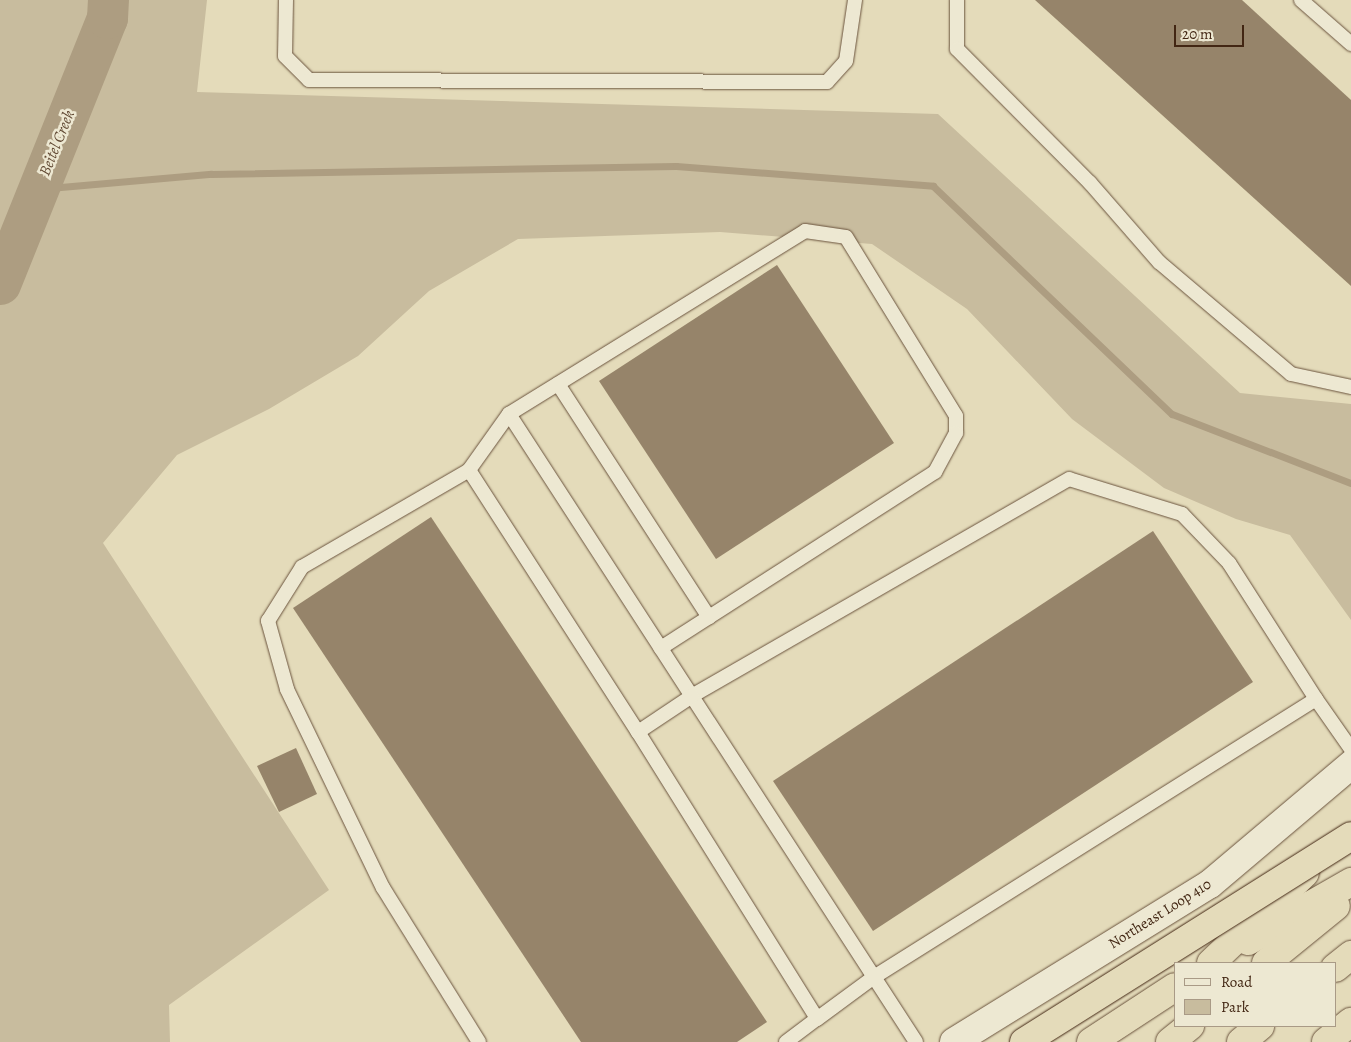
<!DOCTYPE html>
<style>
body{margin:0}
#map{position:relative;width:1351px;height:1042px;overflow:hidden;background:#e4dbba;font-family:Alegreya,serif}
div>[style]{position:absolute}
.green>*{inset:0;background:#c8bc9e}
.stream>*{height:7px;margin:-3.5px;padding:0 3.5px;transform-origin:3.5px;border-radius:3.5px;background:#ad9d81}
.river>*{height:41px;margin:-20.5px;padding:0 20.5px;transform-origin:20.5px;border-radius:20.5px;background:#ad9d81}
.building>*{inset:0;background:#96846a}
.roads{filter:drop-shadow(0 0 1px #6a533d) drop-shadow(0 0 1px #6a533d)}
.service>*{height:14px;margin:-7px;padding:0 7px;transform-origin:7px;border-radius:7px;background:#ede8d2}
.secondary>*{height:28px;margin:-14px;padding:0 14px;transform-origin:14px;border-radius:14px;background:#ede8d2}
.motorway>*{height:28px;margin:-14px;padding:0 14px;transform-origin:14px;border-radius:14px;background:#e4dbba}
.bridges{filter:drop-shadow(0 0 1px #422613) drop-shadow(0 0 1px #422613)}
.motorway-bridge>*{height:28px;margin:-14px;padding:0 14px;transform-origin:14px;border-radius:14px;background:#e4dbba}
span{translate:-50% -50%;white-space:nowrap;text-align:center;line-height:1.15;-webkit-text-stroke:5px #ede8d2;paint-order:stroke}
.street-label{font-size:15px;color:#422613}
.water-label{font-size:16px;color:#624a34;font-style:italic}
.legend{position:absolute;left:1174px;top:962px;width:162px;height:65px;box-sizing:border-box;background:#ede8d2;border:1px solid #a99a86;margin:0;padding:6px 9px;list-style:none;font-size:15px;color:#422613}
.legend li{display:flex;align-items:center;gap:10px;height:25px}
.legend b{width:25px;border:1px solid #a99a86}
.scale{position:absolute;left:1174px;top:25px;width:70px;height:22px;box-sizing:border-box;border:2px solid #422613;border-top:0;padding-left:6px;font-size:15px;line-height:18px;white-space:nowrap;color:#422613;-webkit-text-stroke:4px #ede8d2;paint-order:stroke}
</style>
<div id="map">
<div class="green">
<div style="clip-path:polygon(0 0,207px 0,197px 92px,938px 114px,1240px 393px,1351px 404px,1351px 620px,1290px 535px,1236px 519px,1164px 488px,1072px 419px,967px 309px,872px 244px,720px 232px,518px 239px,429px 291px,358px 356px,269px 409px,177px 455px,103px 543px,329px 890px,169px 1005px,170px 1042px,0 1042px)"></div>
</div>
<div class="stream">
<div style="left:38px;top:189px;width:174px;rotate:-5deg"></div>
<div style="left:211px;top:174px;width:465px;rotate:-1deg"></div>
<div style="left:676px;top:166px;width:258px;rotate:4.4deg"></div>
<div style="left:933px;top:186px;width:330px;rotate:43.7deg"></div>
<div style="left:1172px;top:414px;width:192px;rotate:21.1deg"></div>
</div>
<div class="river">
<div style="left:0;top:284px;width:287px;rotate:-68.1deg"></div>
<div style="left:107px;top:18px;width:18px;rotate:-87deg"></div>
</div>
<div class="building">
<div style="clip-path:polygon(1035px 0,1242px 0,1351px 100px,1351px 286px)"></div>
<div style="clip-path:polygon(777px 265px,894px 443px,716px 559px,599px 381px)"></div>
<div style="clip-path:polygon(431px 517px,767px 1022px,737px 1042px,581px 1042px,293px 608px)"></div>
<div style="clip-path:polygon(1153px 531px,1253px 682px,873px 931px,773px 781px)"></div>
<div style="clip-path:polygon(296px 748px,317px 794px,279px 812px,257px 766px)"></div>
</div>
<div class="roads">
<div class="service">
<div style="left:286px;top:0;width:56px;rotate:91deg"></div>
<div style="left:285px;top:56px;width:34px;rotate:45deg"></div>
<div style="left:309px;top:80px;width:518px;rotate:0.22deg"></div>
<div style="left:827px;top:82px;width:28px;rotate:-48deg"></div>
<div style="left:846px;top:61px;width:62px;rotate:-81.6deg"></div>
<div style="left:957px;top:0;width:49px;rotate:90deg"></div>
<div style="left:957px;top:49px;width:189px;rotate:45.2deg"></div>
<div style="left:1090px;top:183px;width:105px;rotate:48.9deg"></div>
<div style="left:1159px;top:262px;width:173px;rotate:40.3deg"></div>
<div style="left:1291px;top:374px;width:61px;rotate:12.2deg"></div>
<div style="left:1301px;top:0;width:67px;rotate:41.3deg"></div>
<div style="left:558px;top:384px;width:278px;rotate:57.1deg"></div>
<div style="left:509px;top:414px;width:748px;rotate:57.05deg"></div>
<div style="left:469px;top:470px;width:312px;rotate:57.2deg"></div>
<div style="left:638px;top:732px;width:338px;rotate:58deg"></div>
<div style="left:817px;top:1019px;width:71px;rotate:-36.4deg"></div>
<div style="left:874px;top:977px;width:522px;rotate:-32.17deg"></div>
<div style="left:1316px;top:699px;width:161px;rotate:-122.6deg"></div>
<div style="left:1229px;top:563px;width:68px;rotate:-133.8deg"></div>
<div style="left:1182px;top:514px;width:118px;rotate:-162.8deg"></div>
<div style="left:1069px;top:479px;width:435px;rotate:150.1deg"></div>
<div style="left:692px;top:696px;width:65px;rotate:146.3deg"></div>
<div style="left:1316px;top:699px;width:61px;rotate:55deg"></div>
<div style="left:479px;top:1042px;width:181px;rotate:-121.9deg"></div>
<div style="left:383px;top:888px;width:221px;rotate:-115.8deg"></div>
<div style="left:287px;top:689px;width:71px;rotate:-105.6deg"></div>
<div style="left:268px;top:621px;width:64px;rotate:-57.8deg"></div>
<div style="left:302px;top:567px;width:193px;rotate:-30.1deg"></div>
<div style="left:469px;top:470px;width:69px;rotate:-54.5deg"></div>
<div style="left:509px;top:414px;width:348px;rotate:-31.7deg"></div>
<div style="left:805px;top:231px;width:41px;rotate:8.3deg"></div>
<div style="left:846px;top:237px;width:210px;rotate:58.4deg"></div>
<div style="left:956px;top:416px;width:17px;rotate:90deg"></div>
<div style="left:956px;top:433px;width:44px;rotate:118.3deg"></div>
<div style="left:935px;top:472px;width:326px;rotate:147.3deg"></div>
<div style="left:786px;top:1042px;width:39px;rotate:-37deg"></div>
</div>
<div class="secondary">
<div style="left:954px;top:1042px;width:301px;rotate:-31.7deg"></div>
<div style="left:1210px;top:884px;width:185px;rotate:-40.2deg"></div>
</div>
<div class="motorway">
<div style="left:1248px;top:941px;width:119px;rotate:-29.8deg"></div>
<div style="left:1211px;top:963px;width:130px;rotate:-43.8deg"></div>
<div style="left:1266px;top:963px;width:90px;rotate:-39.2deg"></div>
<div style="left:1335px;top:968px;width:21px;rotate:-39deg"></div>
<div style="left:1091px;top:1042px;width:100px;rotate:-33.2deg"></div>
<div style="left:1170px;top:1042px;width:26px;rotate:-39deg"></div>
<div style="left:1241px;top:1042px;width:25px;rotate:-40deg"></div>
<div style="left:1326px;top:1042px;width:32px;rotate:-39deg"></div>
</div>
</div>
<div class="bridges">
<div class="motorway-bridge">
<div style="left:1024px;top:1042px;width:386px;rotate:-32.2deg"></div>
</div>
</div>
<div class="street-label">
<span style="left:1160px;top:914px;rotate:-32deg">Northeast Loop 410</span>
</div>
<div class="water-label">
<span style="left:57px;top:143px;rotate:-68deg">Beitel Creek</span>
</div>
<ul class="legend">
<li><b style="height:6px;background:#ede8d2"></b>Road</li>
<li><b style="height:14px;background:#c8bc9e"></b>Park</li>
</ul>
<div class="scale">20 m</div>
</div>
